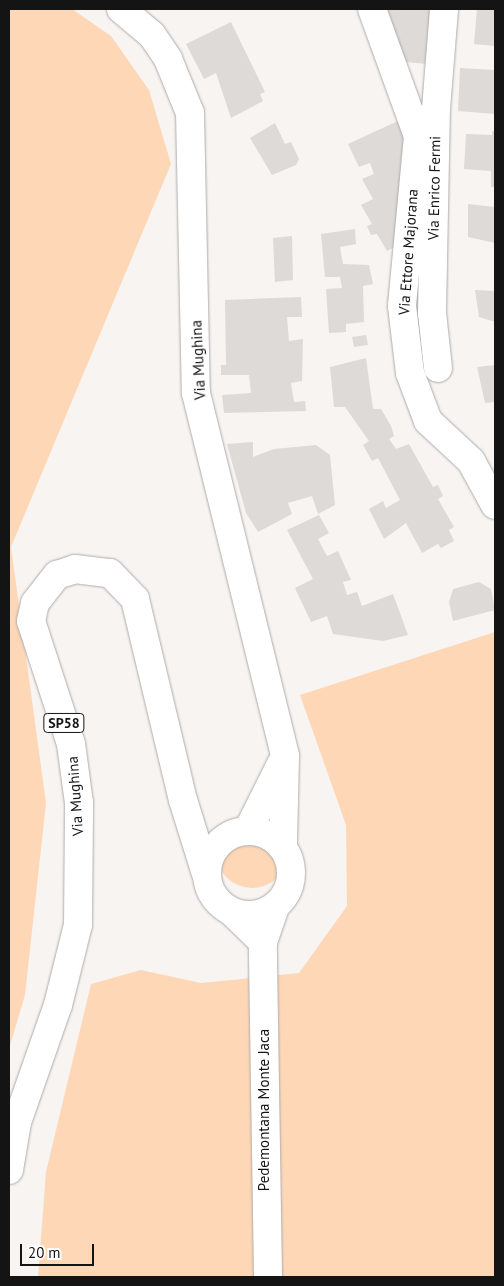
<!DOCTYPE html>
<style>
body{margin:0}
#map{position:relative;width:504px;height:1286px;overflow:hidden;background:#f7f4f2;font-family:"PT Sans",sans-serif}
div>[style]{position:absolute}
.green>*{inset:0;background:#fed7b7}
.round{border-radius:50%}
.building>*{inset:0;background:#dddad8}
.roads{filter:drop-shadow(0 0 1px #aeaba9) drop-shadow(0 0 1px #aeaba9)}
.street>*{height:28px;margin:-14px;padding:0 14px;transform-origin:14px;border-radius:14px;background:#fff}
.secondary>*{height:28px;margin:-14px;padding:0 14px;transform-origin:14px;border-radius:14px;background:#fff}
.primary>*{height:28px;margin:-14px;padding:0 14px;transform-origin:14px;border-radius:14px;background:#fff}
.primary>.ring{margin:-14px;padding:0;box-sizing:content-box;background:none;border:28px solid #fff;border-radius:50%}
span{translate:-50% -50%;white-space:nowrap;text-align:center;line-height:1.15;-webkit-text-stroke:4px #fff;paint-order:stroke}
.shield-label span{padding:1px 4px;background:#fff;border:1px solid;border-radius:4px;-webkit-text-stroke-width:0}
.shield-label{font-size:14px;color:#151414;font-weight:700}
.street-label{font-size:15px;color:#151414}
.frame{position:absolute;inset:0;border:10px solid #151414;pointer-events:none}
.scale{position:absolute;left:20px;top:1244px;width:74px;height:22px;box-sizing:border-box;border:2px solid #151414;border-top:0;padding-left:6px;font-size:15px;line-height:18px;white-space:nowrap;color:#151414;-webkit-text-stroke:4px #fff;paint-order:stroke}
</style>
<div id="map">
<div class="green">
<div style="clip-path:polygon(9px 9px,72px 9px,111px 36px,149px 90px,171px 164px,11px 547px,46px 803px,25px 995px,9px 1049px)"></div>
<div style="clip-path:polygon(495px 632px,495px 1277px,38px 1277px,46px 1172px,91px 984px,141px 970px,201px 983px,299px 973px,347px 906px,346px 825px,300px 695px)"></div>
<div class="round" style="left:216px;top:816px;width:72px;height:72px"></div>
</div>
<div class="building">
<div style="clip-path:polygon(386px 9px,434px 9px,428px 64px,405px 62px)"></div>
<div style="clip-path:polygon(477px 9px,495px 10px,495px 46px,474px 44px)"></div>
<div style="clip-path:polygon(231px 22px,265px 92px,260px 94px,263px 101px,231px 118px,216px 73px,204px 79px,186px 44px)"></div>
<div style="clip-path:polygon(460px 68px,495px 70px,495px 114px,458px 111px)"></div>
<div style="clip-path:polygon(400px 120px,405px 146px,398px 245px,387px 251px,377px 234px,371px 235px,367px 226px,372px 224px,361px 205px,373px 199px,362px 179px,374px 174px,370px 163px,359px 167px,348px 144px)"></div>
<div style="clip-path:polygon(275px 123px,285px 144px,291px 142px,299px 159px,296px 165px,272px 175px,250px 138px)"></div>
<div style="clip-path:polygon(492px 131px,495px 131px,495px 187px,491px 187px,491px 171px,464px 169px,466px 134px,492px 135px)"></div>
<div style="clip-path:polygon(468px 204px,495px 207px,495px 243px,468px 237px)"></div>
<div style="clip-path:polygon(355px 229px,356px 244px,340px 247px,343px 264px,369px 265px,373px 284px,363px 286px,364px 322px,346px 324px,346px 332px,329px 333px,326px 289px,342px 288px,340px 277px,325px 277px,321px 234px)"></div>
<div style="clip-path:polygon(292px 236px,293px 280px,275px 282px,273px 238px)"></div>
<div style="clip-path:polygon(475px 290px,495px 291px,495px 322px,479px 317px)"></div>
<div style="clip-path:polygon(301px 297px,302px 317px,287px 317px,289px 341px,303px 339px,302px 381px,291px 383px,294px 402px,305px 401px,306px 411px,224px 413px,222px 395px,251px 393px,249px 375px,221px 375px,221px 365px,226px 365px,225px 300px)"></div>
<div style="clip-path:polygon(366px 335px,368px 345px,354px 347px,352px 337px)"></div>
<div style="clip-path:polygon(366px 358px,373px 409px,381px 409px,391px 426px,394px 436px,389px 439px,396px 449px,409px 444px,433px 487px,438px 485px,443px 496px,438px 499px,454px 527px,449px 530px,454px 541px,441px 548px,438px 544px,422px 553px,406px 523px,384px 539px,369px 509px,383px 501px,386px 508px,400px 500px,378px 458px,372px 461px,363px 445px,369px 441px,345px 407px,334px 407px,330px 367px)"></div>
<div style="clip-path:polygon(495px 365px,495px 402px,485px 403px,477px 367px)"></div>
<div style="clip-path:polygon(253px 442px,253px 457px,274px 449px,316px 445px,330px 455px,335px 505px,318px 514px,312px 496px,288px 503px,292px 514px,258px 532px,246px 513px,227px 444px)"></div>
<div style="clip-path:polygon(319px 515px,329px 533px,318px 539px,327px 556px,338px 551px,351px 580px,343px 582px,347px 595px,357px 592px,362px 606px,393px 594px,408px 635px,383px 641px,333px 634px,327px 616px,311px 622px,295px 588px,313px 579px,287px 530px)"></div>
<div style="clip-path:polygon(479px 582px,491px 589px,495px 610px,453px 621px,449px 602px,453px 589px)"></div>
</div>
<div class="roads">
<div class="street">
<div style="left:372px;top:9px;width:135px;rotate:70.1deg"></div>
<div style="left:418px;top:136px;width:171px;rotate:95.4deg"></div>
<div style="left:402px;top:306px;width:67px;rotate:83.2deg"></div>
<div style="left:410px;top:373px;width:51px;rotate:69.4deg"></div>
<div style="left:428px;top:421px;width:59px;rotate:42.9deg"></div>
<div style="left:471px;top:461px;width:50px;rotate:61.4deg"></div>
<div style="left:438px;top:368px;width:55px;rotate:-96.2deg"></div>
<div style="left:432px;top:313px;width:204px;rotate:-88.9deg"></div>
<div style="left:436px;top:109px;width:100px;rotate:-85.4deg"></div>
</div>
<div class="secondary">
<div style="left:232px;top:912px;width:43px;rotate:44.1deg"></div>
<div style="left:268px;top:1277px;width:335px;rotate:-90.9deg"></div>
<div style="left:263px;top:942px;width:37px;rotate:-71deg"></div>
</div>
<div class="primary">
<div style="left:121px;top:9px;width:40px;rotate:40deg"></div>
<div style="left:152px;top:35px;width:29px;rotate:56deg"></div>
<div style="left:168px;top:59px;width:58px;rotate:67.8deg"></div>
<div style="left:190px;top:113px;width:280px;rotate:88.8deg"></div>
<div style="left:196px;top:393px;width:374px;rotate:76.2deg"></div>
<div style="left:285px;top:756px;width:91px;rotate:91.3deg"></div>
<div style="left:248px;top:830px;width:74px;rotate:-63.4deg"></div>
<div class="ring" style="left:207px;top:831px;width:56px;height:56px"></div>
<div style="left:9px;top:1170px;width:49px;rotate:-80.5deg"></div>
<div style="left:17px;top:1122px;width:124px;rotate:-70.7deg"></div>
<div style="left:58px;top:1005px;width:82px;rotate:-76deg"></div>
<div style="left:78px;top:925px;width:122px;rotate:-89.5deg"></div>
<div style="left:79px;top:803px;width:60px;rotate:-97.7deg"></div>
<div style="left:71px;top:744px;width:129px;rotate:-108deg"></div>
<div style="left:31px;top:621px;width:18px;rotate:-77deg"></div>
<div style="left:35px;top:603px;width:36px;rotate:-52deg"></div>
<div style="left:57px;top:575px;width:19px;rotate:-18deg"></div>
<div style="left:75px;top:569px;width:35px;rotate:7deg"></div>
<div style="left:110px;top:573px;width:36px;rotate:46deg"></div>
<div style="left:135px;top:599px;width:207px;rotate:76.6deg"></div>
<div style="left:183px;top:800px;width:77px;rotate:72.7deg"></div>
</div>
</div>
<div class="shield-label">
<span style="left:64px;top:723px">SP58</span>
</div>
<div class="street-label">
<span style="left:434px;top:188px;rotate:-89deg">Via Enrico Fermi</span>
<span style="left:408px;top:252px;rotate:-86deg">Via Ettore Majorana</span>
<span style="left:198px;top:360px;rotate:-93deg">Via Mughina</span>
<span style="left:75px;top:796px;rotate:-94deg">Via Mughina</span>
<span style="left:264px;top:1110px;rotate:-90deg">Pedemontana Monte Jaca</span>
</div>
<div class="frame"></div>
<div class="scale">20 m</div>
</div>
